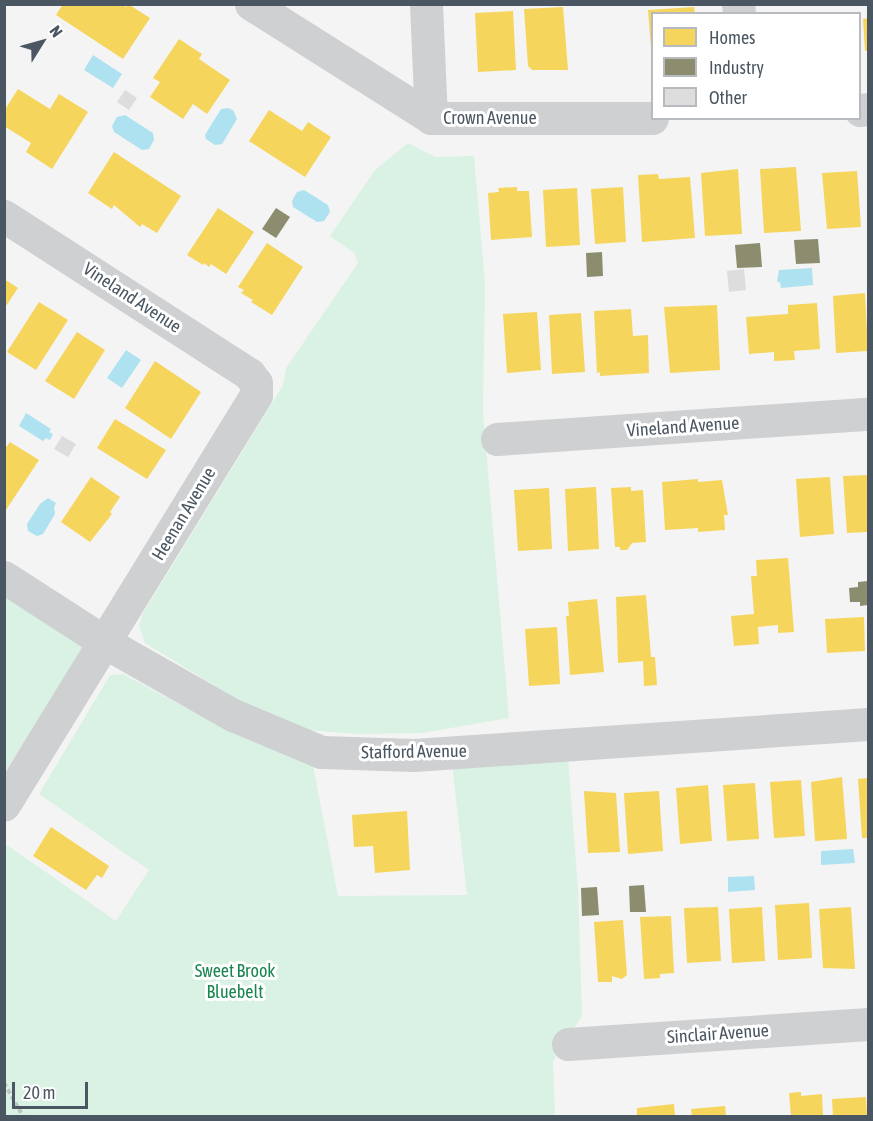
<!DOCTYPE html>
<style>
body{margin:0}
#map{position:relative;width:873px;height:1121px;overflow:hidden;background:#f4f4f4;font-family:"Asap Condensed",sans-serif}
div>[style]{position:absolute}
.green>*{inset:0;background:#d9f2e3}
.water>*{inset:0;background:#aee2f0}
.homes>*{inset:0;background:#f6d55c}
.industry>*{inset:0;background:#8c8c6e}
.building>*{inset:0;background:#ddddde}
.path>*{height:4px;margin-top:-2px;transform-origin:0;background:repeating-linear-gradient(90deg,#bcc7c4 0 4.5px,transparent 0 7.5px)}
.minor>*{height:33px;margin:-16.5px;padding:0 16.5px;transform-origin:16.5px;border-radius:16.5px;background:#ced0d2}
span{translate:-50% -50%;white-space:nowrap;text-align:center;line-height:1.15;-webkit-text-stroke:6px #fff;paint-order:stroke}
.street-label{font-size:18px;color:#4a5661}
.park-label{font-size:18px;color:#17864f}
.frame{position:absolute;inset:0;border:6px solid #4a5661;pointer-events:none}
.legend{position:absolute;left:651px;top:12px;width:210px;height:108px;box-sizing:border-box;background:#fff;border:2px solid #b7bbc0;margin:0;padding:8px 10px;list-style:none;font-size:18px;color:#4a5661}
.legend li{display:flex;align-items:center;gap:12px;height:30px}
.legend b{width:30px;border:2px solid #b7bbc0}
.north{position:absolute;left:12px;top:12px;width:60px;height:60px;-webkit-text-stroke:4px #fff;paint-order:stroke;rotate:53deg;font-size:16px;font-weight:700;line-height:24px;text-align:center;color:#4a5661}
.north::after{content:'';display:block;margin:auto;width:21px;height:27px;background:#4a5661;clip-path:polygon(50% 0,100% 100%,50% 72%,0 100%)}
.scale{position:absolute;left:12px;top:1082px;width:76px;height:27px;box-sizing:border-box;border:3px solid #4a5661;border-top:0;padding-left:8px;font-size:18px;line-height:21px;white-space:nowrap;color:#4a5661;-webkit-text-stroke:4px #fff;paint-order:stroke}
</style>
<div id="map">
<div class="green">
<div style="clip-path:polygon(408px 143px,435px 157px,474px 156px,485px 283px,483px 412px,509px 718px,422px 733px,356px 734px,308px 730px,264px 716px,145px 643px,139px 626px,142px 615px,283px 385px,286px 368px,358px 263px,354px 253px,330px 236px,375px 170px)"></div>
<div style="clip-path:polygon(5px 586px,86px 649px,5px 771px)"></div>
<div style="clip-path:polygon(123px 674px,218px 725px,313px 765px,338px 896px,467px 895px,452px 764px,568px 759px,578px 888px,582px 1016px,553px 1061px,555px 1116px,5px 1116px,5px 849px,7px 845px,116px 921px,149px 870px,39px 794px,110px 675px)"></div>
</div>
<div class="water">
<div style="clip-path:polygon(93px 55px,122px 74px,113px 88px,84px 70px)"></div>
<div style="clip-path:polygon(228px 108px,233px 110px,237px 119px,222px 144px,215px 145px,206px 139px,205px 135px,221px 109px)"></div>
<div style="clip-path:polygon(125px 115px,153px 133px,154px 140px,149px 149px,142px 150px,114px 132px,112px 126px,117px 117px)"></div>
<div style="clip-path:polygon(304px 190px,328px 205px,330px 212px,324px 221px,317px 222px,293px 207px,292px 201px,297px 192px)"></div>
<div style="clip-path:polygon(812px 268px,813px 285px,781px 288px,780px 282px,777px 282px,779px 270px)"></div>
<div style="clip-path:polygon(126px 350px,141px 360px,122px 388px,107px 378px)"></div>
<div style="clip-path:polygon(26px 413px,51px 429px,49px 432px,53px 434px,50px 440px,46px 438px,43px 441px,19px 426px)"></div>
<div style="clip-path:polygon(48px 498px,56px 503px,54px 507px,55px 514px,43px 534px,37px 536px,28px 531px,27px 524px,40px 504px)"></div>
<div style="clip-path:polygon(853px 849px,855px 863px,821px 865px,821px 851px)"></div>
<div style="clip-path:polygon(754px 876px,755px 890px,728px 892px,728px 877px)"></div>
</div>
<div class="homes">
<div style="clip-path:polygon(63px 4px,121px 4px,126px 7px,128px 4px,150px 18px,123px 59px,56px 15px)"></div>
<div style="clip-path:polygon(563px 7px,568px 70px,532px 70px,528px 66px,524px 9px)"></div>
<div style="clip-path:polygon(694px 7px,695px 14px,652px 14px,651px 48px,648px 10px)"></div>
<div style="clip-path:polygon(513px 11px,516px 70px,478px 72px,475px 13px)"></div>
<div style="clip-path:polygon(868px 18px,868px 51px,865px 51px,863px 19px)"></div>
<div style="clip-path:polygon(179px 39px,202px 54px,199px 59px,230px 80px,207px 114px,193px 104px,183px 119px,150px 97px,160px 82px,153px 78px)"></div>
<div style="clip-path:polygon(18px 89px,50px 109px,59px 94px,88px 112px,52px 169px,26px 152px,31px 143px,4px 126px,4px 111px)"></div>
<div style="clip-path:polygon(269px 110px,302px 131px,308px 122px,331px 137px,305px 177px,249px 141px)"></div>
<div style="clip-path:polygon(114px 152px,181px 196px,157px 233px,142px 224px,140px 227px,114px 205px,112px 209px,88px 193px)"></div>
<div style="clip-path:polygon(796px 167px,801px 231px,764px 233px,760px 169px)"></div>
<div style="clip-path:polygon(738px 169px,742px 234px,705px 236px,701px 173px)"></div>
<div style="clip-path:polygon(857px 171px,861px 227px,827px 229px,822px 173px)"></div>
<div style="clip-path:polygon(658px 174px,659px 179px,690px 177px,695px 238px,642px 242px,638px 175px)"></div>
<div style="clip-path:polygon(517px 187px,517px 191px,529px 191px,532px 237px,491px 240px,488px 193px,499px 192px,498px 188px)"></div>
<div style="clip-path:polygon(623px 187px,626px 242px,595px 244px,591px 189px)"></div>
<div style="clip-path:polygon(577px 188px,580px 245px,546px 247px,543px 190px)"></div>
<div style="clip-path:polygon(218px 208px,254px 232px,226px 274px,211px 264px,209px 267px,204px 263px,203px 265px,187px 255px)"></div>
<div style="clip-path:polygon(267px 243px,303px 267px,272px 315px,251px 302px,253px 300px,241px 293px,244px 290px,238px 287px)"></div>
<div style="clip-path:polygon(4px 279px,18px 288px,4px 309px)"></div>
<div style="clip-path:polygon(865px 293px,868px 351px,836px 353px,833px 296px)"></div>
<div style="clip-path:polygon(39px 302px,68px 320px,36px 370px,7px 352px)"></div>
<div style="clip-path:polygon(817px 303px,820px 349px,794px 351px,795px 360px,774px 361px,774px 352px,749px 354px,746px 317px,788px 314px,788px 305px)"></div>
<div style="clip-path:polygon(717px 305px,720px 370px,670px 373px,664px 307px)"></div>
<div style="clip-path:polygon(631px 309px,633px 336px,648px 335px,649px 373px,600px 376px,600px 372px,597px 373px,594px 311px)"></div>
<div style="clip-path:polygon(537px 312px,541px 370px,507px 373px,503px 314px)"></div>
<div style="clip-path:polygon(581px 313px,585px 372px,552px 374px,549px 315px)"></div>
<div style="clip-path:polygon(77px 332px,105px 350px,74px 399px,45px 381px)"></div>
<div style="clip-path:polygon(155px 361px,201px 392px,171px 439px,125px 408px)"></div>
<div style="clip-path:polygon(115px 419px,166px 450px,147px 479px,97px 448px)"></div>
<div style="clip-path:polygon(10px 442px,39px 460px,4px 513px,4px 450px)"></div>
<div style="clip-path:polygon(868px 475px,868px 532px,847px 533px,843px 476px)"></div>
<div style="clip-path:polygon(91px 477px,120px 497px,110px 512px,112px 514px,90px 542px,61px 522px)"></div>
<div style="clip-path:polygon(830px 477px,834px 534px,800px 537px,796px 479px)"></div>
<div style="clip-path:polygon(698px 479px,698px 482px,722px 480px,728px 515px,724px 515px,725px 530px,698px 532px,698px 528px,665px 530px,662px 482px)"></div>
<div style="clip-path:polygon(596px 487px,599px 549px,568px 551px,565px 489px)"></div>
<div style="clip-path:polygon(631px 487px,631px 491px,643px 490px,646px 542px,632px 543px,627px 550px,620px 550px,620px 547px,615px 547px,611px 488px)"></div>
<div style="clip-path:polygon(549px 488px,552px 549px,518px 551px,514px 490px)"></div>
<div style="clip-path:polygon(788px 558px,794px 632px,778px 633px,778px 625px,758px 627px,759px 644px,734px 646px,731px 616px,754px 614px,751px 576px,757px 576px,756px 560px)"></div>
<div style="clip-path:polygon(646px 595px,651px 657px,655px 657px,657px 685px,644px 686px,643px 661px,618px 663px,616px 597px)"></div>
<div style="clip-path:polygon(597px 599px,604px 672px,570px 675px,566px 616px,569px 616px,568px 602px)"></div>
<div style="clip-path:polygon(864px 617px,865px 651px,827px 653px,825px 619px)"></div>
<div style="clip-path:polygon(557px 627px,560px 684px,529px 686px,525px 629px)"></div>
<div style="clip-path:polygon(842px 777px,847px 839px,815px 841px,811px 782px)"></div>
<div style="clip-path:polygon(868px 778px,868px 838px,862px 838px,858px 779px)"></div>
<div style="clip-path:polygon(801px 780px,805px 836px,774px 838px,770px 782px)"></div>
<div style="clip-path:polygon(755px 783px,759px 839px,727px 841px,723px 785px)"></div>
<div style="clip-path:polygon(708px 785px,712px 841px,680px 844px,676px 788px)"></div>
<div style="clip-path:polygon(584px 791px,616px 793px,620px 852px,588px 853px)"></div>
<div style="clip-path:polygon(659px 791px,663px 851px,628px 854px,624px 793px)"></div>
<div style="clip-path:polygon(407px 811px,410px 870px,375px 873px,373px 846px,354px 847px,352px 815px)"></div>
<div style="clip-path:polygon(51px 827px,109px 866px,102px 878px,97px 875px,86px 890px,33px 856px)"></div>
<div style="clip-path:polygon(809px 903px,812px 958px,778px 960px,775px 905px)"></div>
<div style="clip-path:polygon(718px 907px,721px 961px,687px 963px,684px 908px)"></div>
<div style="clip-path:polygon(762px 907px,765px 961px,732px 963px,729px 909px)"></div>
<div style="clip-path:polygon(851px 907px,855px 969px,823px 968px,819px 909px)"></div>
<div style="clip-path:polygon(671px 916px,674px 973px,660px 974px,660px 978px,644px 979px,640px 917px)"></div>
<div style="clip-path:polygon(623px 920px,627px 975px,622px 979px,612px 976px,612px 982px,598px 982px,594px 922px)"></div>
<div style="clip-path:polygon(801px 1092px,801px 1096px,822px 1094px,823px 1116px,791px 1116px,789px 1093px)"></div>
<div style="clip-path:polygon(866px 1097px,867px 1116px,833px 1116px,832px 1099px)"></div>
<div style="clip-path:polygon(674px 1104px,675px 1116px,637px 1116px,637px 1108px)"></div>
<div style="clip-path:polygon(725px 1106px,726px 1116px,692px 1116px,691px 1109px)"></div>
</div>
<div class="industry">
<div style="clip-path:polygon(276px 208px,290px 217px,276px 238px,262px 229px)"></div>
<div style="clip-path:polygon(818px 239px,820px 263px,796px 264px,794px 240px)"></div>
<div style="clip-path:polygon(760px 243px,762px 267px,737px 268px,735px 245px)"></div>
<div style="clip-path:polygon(602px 252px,603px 276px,587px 277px,586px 253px)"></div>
<div style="clip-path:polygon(868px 581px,868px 605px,860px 606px,860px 602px,850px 602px,849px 588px,858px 587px,858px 582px)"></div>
<div style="clip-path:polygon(644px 885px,646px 912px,630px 912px,629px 886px)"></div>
<div style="clip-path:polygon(597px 887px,599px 915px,582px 916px,581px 888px)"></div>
</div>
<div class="building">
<div style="clip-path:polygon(125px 90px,137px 98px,129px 110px,117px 102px)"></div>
<div style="clip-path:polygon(744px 269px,746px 290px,729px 292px,727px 271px)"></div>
<div style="clip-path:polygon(62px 436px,76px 444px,68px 457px,54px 449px)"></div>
</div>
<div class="path">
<div style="left:4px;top:1083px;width:38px;rotate:60deg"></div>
</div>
<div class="minor">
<div style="left:251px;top:4px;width:213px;rotate:32.3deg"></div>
<div style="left:431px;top:118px;width:221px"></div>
<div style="left:426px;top:4px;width:114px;rotate:87.5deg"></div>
<div style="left:738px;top:4px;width:10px;rotate:84deg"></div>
<div style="left:860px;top:110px;width:8px;rotate:-7deg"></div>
<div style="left:4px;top:216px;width:292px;rotate:32.8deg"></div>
<div style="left:249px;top:374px;width:11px;rotate:52deg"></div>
<div style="left:256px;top:383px;width:12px;rotate:90deg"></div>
<div style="left:256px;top:395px;width:481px;rotate:121.6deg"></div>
<div style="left:497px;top:439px;width:372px;rotate:-3.9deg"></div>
<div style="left:4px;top:577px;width:121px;rotate:32.9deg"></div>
<div style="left:106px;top:643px;width:146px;rotate:29.6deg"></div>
<div style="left:233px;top:715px;width:95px;rotate:22.8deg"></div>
<div style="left:321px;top:752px;width:93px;rotate:1.8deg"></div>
<div style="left:414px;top:755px;width:455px;rotate:-3.9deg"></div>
<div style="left:568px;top:1044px;width:301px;rotate:-3.8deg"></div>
</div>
<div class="street-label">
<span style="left:490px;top:118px">Crown Avenue</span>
<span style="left:132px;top:298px;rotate:33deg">Vineland Avenue</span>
<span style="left:683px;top:427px;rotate:-4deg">Vineland Avenue</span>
<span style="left:184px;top:514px;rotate:-59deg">Heenan Avenue</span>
<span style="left:414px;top:752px;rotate:-1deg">Stafford Avenue</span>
<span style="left:718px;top:1034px;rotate:-4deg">Sinclair Avenue</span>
</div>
<div class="park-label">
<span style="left:235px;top:982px">Sweet Brook<br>Bluebelt</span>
</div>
<div class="frame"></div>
<ul class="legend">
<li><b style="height:16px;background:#f6d55c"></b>Homes</li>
<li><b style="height:16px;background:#8c8c6e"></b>Industry</li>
<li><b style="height:16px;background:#ddddde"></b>Other</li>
</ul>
<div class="north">N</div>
<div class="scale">20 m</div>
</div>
